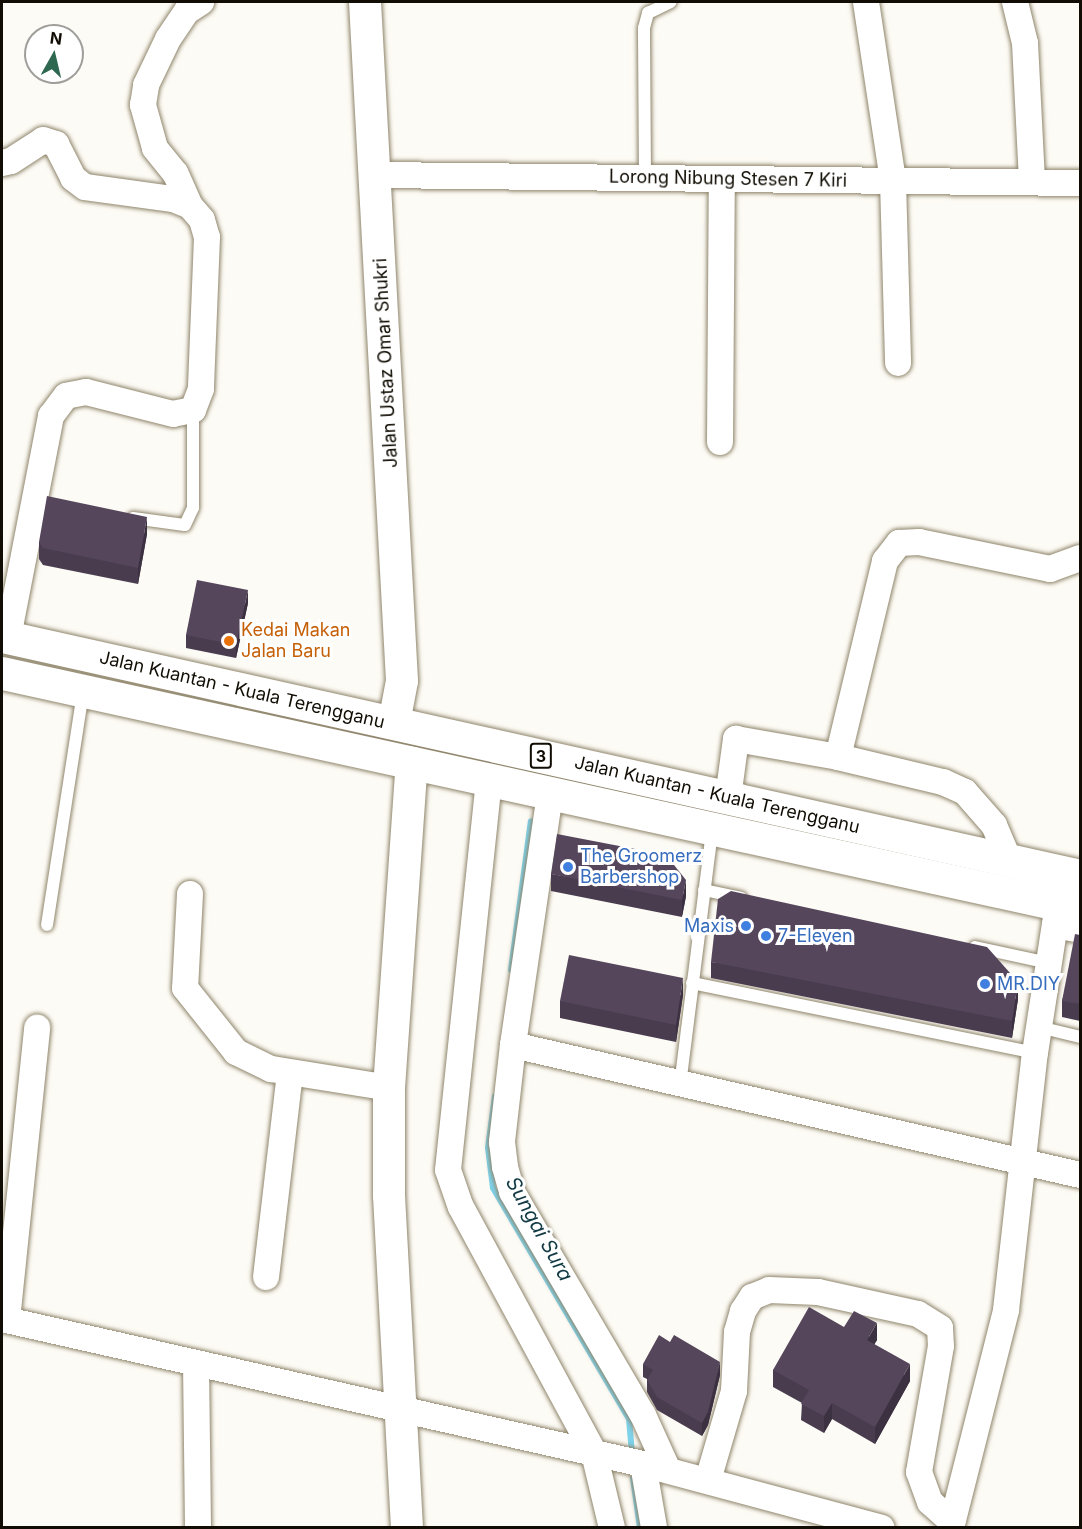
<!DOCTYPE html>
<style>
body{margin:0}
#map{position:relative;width:1082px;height:1529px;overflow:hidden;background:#fdfbf5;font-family:Inter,sans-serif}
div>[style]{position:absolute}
.stream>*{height:6px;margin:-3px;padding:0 3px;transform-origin:3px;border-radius:3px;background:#7ed2ea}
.roads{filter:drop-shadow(0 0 2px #8f856b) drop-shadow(0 0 2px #8f856b)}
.service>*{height:12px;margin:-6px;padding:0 6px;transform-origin:6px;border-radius:6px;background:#fff}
.minor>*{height:26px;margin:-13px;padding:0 13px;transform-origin:13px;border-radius:13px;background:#fff}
.tertiary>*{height:32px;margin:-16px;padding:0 16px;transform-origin:16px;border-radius:16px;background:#fff}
.trunk>*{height:33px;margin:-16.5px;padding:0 16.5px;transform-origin:16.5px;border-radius:16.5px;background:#fff}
.wall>*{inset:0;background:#493c4f}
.shaded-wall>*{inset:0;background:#3c3140}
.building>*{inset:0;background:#55465c}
.dots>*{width:16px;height:16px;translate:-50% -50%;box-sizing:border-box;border:3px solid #fff;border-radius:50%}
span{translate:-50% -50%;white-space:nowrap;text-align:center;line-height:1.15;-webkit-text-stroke:6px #fff;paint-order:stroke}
.shield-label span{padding:2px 4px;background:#fff;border:2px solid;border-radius:4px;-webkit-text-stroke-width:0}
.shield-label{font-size:16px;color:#110d04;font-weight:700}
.street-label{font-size:18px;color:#110d04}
.food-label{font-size:18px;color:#c56008}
.left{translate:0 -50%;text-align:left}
.shop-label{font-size:18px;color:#366cbe}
.right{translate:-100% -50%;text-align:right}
.water-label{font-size:20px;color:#123a44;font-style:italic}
.frame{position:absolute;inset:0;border:3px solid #110d04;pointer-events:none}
.north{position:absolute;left:24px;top:24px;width:60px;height:60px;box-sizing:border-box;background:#fff;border:2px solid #a09e9b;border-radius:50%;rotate:8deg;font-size:16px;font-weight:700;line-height:24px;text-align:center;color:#110d04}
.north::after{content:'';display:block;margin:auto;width:21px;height:27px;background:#2f6850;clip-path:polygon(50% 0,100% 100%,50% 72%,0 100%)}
</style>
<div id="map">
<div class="stream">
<div style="left:511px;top:970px;width:150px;rotate:-82.4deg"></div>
<div style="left:495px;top:1096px;width:52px;rotate:97.7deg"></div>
<div style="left:488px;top:1148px;width:40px;rotate:82.9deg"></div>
<div style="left:493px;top:1188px;width:268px;rotate:59.5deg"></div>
<div style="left:629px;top:1419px;width:37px;rotate:85deg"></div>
<div style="left:633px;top:1478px;width:50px;rotate:82deg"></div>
</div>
<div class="roads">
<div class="service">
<div style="left:645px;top:178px;width:150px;rotate:-90.4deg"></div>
<div style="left:644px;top:28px;width:16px;rotate:-75deg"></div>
<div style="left:648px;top:13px;width:25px;rotate:-26deg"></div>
<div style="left:133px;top:518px;width:52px;rotate:7.7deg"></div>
<div style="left:185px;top:525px;width:19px;rotate:-65deg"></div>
<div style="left:193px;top:508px;width:98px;rotate:-90deg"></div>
<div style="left:704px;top:890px;width:38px;rotate:12deg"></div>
<div style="left:47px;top:925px;width:236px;rotate:-81.2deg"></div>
<div style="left:975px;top:947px;width:76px;rotate:12.2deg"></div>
<div style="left:692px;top:983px;width:350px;rotate:11.5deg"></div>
<div style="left:1039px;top:1027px;width:42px;rotate:13.7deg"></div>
<div style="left:680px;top:1085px;width:257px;rotate:-82.8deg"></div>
</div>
<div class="minor">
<div style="left:866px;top:2px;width:181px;rotate:81.4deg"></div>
<div style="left:893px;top:181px;width:182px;rotate:88.4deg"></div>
<div style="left:1015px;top:2px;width:42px;rotate:76.3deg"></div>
<div style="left:1025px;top:43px;width:139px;rotate:87.1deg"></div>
<div style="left:2px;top:163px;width:9px;rotate:-13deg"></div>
<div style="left:11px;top:161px;width:38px;rotate:-33deg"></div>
<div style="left:43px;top:140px;width:14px;rotate:17deg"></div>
<div style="left:56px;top:144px;width:38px;rotate:63deg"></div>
<div style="left:73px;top:178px;width:15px;rotate:37deg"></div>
<div style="left:85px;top:187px;width:89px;rotate:7.8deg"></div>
<div style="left:173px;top:199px;width:18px;rotate:22deg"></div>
<div style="left:190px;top:206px;width:18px;rotate:49deg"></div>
<div style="left:202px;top:220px;width:18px;rotate:74deg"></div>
<div style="left:207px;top:237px;width:152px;rotate:92.3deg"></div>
<div style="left:201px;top:389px;width:22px;rotate:111deg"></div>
<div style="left:193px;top:410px;width:20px;rotate:169deg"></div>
<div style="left:173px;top:414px;width:90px;rotate:-165.8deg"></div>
<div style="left:86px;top:392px;width:20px;rotate:169deg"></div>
<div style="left:66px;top:396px;width:25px;rotate:127deg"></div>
<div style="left:51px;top:416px;width:225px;rotate:101deg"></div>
<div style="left:376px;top:175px;width:704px;rotate:0.65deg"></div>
<div style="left:190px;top:206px;width:36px;rotate:-114deg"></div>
<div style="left:175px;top:173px;width:32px;rotate:-129deg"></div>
<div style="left:155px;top:148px;width:45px;rotate:-105.6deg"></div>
<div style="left:143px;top:105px;width:20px;rotate:-81deg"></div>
<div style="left:146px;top:85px;width:51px;rotate:-64.4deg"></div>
<div style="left:168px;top:39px;width:34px;rotate:-56deg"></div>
<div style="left:187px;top:11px;width:17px;rotate:-33deg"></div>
<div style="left:720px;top:442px;width:263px;rotate:-89.6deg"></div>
<div style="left:838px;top:757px;width:202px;rotate:-76.5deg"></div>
<div style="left:885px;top:561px;width:23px;rotate:-52deg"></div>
<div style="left:899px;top:543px;width:20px;rotate:-3deg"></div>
<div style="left:919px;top:542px;width:134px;rotate:11.6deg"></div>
<div style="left:1050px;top:569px;width:32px;rotate:-20deg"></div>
<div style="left:489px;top:780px;width:392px;rotate:96deg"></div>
<div style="left:448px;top:1170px;width:39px;rotate:71deg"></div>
<div style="left:461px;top:1207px;width:280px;rotate:61.6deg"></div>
<div style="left:594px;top:1453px;width:77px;rotate:76.5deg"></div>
<div style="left:550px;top:794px;width:254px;rotate:98.4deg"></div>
<div style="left:513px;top:1045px;width:98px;rotate:96.5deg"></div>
<div style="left:502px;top:1142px;width:25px;rotate:83deg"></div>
<div style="left:505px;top:1167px;width:26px;rotate:74deg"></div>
<div style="left:512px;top:1192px;width:259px;rotate:59.6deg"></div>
<div style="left:643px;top:1415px;width:60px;rotate:65.6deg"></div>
<div style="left:728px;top:798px;width:60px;rotate:-82.3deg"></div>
<div style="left:736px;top:739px;width:104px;rotate:10deg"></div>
<div style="left:838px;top:757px;width:108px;rotate:13.4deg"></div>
<div style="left:943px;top:782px;width:24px;rotate:24deg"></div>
<div style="left:965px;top:792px;width:44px;rotate:48.7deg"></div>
<div style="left:994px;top:825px;width:38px;rotate:67deg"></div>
<div style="left:190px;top:894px;width:94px;rotate:93deg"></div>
<div style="left:185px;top:988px;width:82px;rotate:51.4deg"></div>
<div style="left:236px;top:1052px;width:39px;rotate:26deg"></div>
<div style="left:271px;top:1069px;width:120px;rotate:9.1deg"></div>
<div style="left:1055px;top:925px;width:25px;rotate:11deg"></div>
<div style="left:513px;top:1045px;width:582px;rotate:12.91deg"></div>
<div style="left:266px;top:1277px;width:205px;rotate:-83.3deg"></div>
<div style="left:2px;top:1319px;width:657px;rotate:12.75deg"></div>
<div style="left:643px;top:1464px;width:247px;rotate:15deg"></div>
<div style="left:7px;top:1320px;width:294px;rotate:-84.1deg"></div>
<div style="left:196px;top:1363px;width:165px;rotate:89.3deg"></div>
<div style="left:643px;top:1464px;width:65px;rotate:80.2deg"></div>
<div style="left:708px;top:1480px;width:93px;rotate:-73.7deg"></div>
<div style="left:734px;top:1391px;width:59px;rotate:-87.1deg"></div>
<div style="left:737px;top:1332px;width:22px;rotate:-74deg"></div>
<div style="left:743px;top:1311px;width:17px;rotate:-57deg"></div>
<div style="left:752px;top:1297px;width:18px;rotate:-22deg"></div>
<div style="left:769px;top:1290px;width:49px;rotate:2.3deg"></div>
<div style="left:818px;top:1292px;width:102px;rotate:12.4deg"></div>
<div style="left:918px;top:1314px;width:26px;rotate:32deg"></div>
<div style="left:940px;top:1328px;width:18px;rotate:87deg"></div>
<div style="left:941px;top:1346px;width:128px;rotate:99.9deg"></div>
<div style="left:919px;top:1472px;width:32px;rotate:70deg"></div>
<div style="left:930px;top:1502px;width:30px;rotate:42deg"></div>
<div style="left:951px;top:1528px;width:225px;rotate:-75.8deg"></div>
<div style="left:1006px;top:1310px;width:259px;rotate:-83.6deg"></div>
<div style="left:1035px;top:1053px;width:151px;rotate:-81.2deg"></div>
</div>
<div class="tertiary">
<div style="left:365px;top:2px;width:680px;rotate:86.88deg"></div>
<div style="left:402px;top:681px;width:43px;rotate:100.8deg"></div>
<div style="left:407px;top:1528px;width:332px;rotate:-93.1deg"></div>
<div style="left:389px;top:1196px;width:108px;rotate:-90deg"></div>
<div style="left:389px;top:1088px;width:326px;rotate:-86deg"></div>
</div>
<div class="trunk">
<div style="left:2px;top:636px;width:1104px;rotate:12.55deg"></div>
<div style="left:2px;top:673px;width:1104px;rotate:12.35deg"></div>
</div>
</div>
<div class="wall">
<div style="clip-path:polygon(147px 534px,138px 584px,43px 565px,39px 559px,39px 542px)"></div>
<div style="clip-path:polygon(248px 603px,236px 658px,186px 648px,186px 635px)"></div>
<div style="clip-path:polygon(551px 874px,686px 896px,682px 917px,551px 891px)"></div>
<div style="clip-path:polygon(1080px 935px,1080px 1021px,1062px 1017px,1062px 1001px)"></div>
<div style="clip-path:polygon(711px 962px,1018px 999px,1012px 1038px,711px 978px)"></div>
<div style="clip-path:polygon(683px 995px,676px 1042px,560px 1018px,560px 1001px)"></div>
<div style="clip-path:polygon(844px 1327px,877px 1340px,874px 1344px,910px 1381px,875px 1444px,832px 1419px,824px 1433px,801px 1420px,802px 1403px,773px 1387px,773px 1370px)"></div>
<div style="clip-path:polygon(643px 1364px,720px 1375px,708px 1425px,702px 1436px,657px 1410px,647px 1392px,647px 1379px,643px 1377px)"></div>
</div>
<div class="shaded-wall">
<div style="clip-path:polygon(147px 517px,147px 534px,138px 584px,138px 568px)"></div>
<div style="clip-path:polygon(3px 538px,3px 553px,2px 561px,2px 546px)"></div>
<div style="clip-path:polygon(248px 590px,248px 603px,236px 658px,236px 645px)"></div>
<div style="clip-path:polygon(686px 880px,686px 896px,682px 917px,682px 900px)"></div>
<div style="clip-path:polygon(683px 978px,683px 995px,676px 1042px,676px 1025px)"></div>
<div style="clip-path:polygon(1018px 982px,1018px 999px,1012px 1038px,1012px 1021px)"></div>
<div style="clip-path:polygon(877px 1323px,877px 1340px,867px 1357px,867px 1340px)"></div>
<div style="clip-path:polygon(720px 1362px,720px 1375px,708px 1425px,702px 1436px,702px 1423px)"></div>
<div style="clip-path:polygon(910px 1364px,910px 1381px,875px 1444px,875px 1427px)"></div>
<div style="clip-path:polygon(832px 1403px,832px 1419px,824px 1433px,824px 1416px)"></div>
</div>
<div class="building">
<div style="clip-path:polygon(47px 496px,147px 517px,138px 568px,43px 548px,39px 542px)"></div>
<div style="clip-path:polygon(197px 580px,248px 590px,236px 645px,186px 635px)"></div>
<div style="clip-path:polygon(557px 834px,666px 855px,686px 880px,682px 900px,551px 874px)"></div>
<div style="clip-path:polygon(731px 891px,987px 947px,1018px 982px,1012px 1021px,711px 962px,718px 899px)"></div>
<div style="clip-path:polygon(1075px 934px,1080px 935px,1080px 1004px,1062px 1001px)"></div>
<div style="clip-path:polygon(569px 955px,683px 978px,676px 1025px,560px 1001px)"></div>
<div style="clip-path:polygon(809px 1307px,844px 1327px,854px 1311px,877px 1323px,867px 1340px,910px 1364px,875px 1427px,832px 1403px,824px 1416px,801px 1404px,809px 1390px,773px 1370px)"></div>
<div style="clip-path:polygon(659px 1335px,670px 1342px,674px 1335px,720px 1362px,708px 1412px,702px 1423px,657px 1397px,647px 1380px,653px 1370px,643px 1364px)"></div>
</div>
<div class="dots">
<div style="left:229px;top:641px;background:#e8710a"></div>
<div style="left:568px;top:867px;background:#3f7fe0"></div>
<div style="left:746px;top:926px;background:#3f7fe0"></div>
<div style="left:766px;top:936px;background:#3f7fe0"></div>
<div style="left:985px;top:984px;background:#3f7fe0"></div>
</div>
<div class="shield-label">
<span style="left:541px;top:756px">3</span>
</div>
<div class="street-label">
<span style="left:728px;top:179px;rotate:1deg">Lorong Nibung Stesen 7 Kiri</span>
<span style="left:386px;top:363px;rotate:-93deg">Jalan Ustaz Omar Shukri</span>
<span style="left:242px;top:690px;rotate:13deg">Jalan Kuantan - Kuala Terengganu</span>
<span style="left:717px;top:795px;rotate:13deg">Jalan Kuantan - Kuala Terengganu</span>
</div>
<div class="food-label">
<span class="left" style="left:241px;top:641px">Kedai Makan<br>Jalan Baru</span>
</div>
<div class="shop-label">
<span class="left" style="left:580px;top:867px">The Groomerz<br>Barbershop</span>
<span class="right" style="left:734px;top:926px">Maxis</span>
<span class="left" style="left:778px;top:936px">7-Eleven</span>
<span class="left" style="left:997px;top:984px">MR.DIY</span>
</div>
<div class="water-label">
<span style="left:539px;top:1229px;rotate:61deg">Sungai Sura</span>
</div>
<div class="frame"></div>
<div class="north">N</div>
</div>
